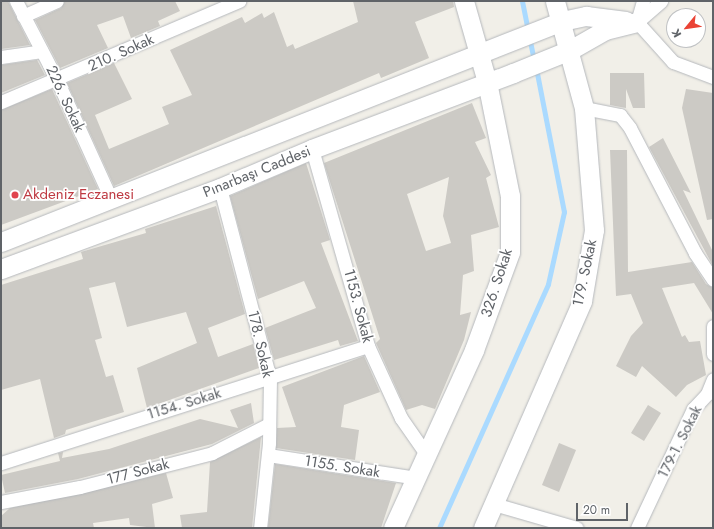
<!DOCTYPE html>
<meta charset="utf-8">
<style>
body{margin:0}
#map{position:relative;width:714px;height:529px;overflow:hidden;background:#f1efe8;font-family:Jost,sans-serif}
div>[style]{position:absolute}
.stream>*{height:5px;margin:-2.5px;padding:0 2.5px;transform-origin:2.5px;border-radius:2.5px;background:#aadaff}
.building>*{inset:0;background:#cccac5}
.roads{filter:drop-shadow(0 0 1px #b5b8bc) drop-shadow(0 0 1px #b5b8bc)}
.street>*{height:13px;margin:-6.5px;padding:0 6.5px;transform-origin:6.5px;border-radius:6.5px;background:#fff}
.secondary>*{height:19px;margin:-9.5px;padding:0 9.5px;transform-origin:9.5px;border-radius:9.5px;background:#fff}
.dots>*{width:11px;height:11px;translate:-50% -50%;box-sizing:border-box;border:2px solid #fff;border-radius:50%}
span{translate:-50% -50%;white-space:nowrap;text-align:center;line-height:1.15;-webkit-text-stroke:3.5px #fff;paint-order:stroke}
.street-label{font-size:15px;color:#5f6368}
.health-label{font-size:15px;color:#be3a42}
.left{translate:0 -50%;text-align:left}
.frame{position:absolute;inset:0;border:2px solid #5f6368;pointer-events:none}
.north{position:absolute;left:666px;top:8px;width:40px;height:40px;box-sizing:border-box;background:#fff;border:1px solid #bfc1c3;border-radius:50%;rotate:241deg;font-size:11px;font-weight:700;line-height:16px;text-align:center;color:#5f6368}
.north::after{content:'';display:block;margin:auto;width:14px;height:18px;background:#ea4335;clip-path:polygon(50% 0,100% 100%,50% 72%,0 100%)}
.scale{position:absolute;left:576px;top:503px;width:52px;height:18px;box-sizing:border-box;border:2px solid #5f6368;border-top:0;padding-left:5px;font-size:12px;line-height:14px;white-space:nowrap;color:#5f6368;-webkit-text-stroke:3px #fff;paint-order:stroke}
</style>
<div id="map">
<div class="stream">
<div style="left:522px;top:1px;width:61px;rotate:78.7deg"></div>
<div style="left:439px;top:528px;width:267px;rotate:-65.9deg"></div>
<div style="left:548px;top:284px;width:74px;rotate:-77.5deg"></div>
<div style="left:564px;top:212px;width:147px;rotate:-101deg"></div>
</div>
<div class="building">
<div style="clip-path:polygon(1px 1px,8px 1px,30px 45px,1px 49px)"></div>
<div style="clip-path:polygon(65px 1px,175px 1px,180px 11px,158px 21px,160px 26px,131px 38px,123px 16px,97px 25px,108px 48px,60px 68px,35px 20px,61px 8px)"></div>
<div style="clip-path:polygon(353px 1px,453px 1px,454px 7px,415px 22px,429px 58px,381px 78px,379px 73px,114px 186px,67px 83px,114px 63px,132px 99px,95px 115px,109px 149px,169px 124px,162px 107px,192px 95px,170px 50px,242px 17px,245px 23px,262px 13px,264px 18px,274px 12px,287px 47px,293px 44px,295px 49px,358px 22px)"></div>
<div style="clip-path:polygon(37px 60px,45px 75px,1px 93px,1px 65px)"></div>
<div style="clip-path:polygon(610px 73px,644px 73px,645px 108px,633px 108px,626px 89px,626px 108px,610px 105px)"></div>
<div style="clip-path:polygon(52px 89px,98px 189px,1px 225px,1px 110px)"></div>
<div style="clip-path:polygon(686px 89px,713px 93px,713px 219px,707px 220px,682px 108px)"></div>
<div style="clip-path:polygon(evenodd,472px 103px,486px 138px,475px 142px,491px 175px,486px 178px,499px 227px,471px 235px,474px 271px,463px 275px,460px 315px,471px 312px,464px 340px,435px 409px,422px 405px,406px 410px,376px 343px,380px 339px,324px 163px,472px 103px,449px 177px,443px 216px,451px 243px,426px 251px,407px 194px,449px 177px)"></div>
<div style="clip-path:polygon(663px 138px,691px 193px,683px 190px,713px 252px,713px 266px,649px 147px)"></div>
<div style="clip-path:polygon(610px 150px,627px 150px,628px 272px,692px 262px,706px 284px,713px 288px,713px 314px,694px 283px,662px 288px,682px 337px,685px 335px,689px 342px,700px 341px,706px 375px,687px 385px,676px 397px,642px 366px,636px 377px,616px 366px,631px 336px,643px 323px,631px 294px,616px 296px)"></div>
<div style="clip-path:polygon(306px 163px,330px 240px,321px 243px,358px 341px,340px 346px,338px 340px,274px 360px,265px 328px,316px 308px,304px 281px,258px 299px,230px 196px)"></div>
<div style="clip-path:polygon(216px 206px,245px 314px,208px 328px,218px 357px,253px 344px,259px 368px,147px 408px,137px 368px,197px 343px,186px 312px,127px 327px,115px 282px,89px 288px,102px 338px,95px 340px,106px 377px,113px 375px,124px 412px,66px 430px,65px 434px,54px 438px,40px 379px,1px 390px,1px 285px,83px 259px,81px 252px,146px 233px,145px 229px)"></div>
<div style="clip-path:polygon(364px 356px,380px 392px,344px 405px,341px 427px,359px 430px,355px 460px,276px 448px,277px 428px,296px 427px,282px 387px)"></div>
<div style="clip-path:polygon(251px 403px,254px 423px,212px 444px,78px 479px,5px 493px,1px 475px,60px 461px,58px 453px,63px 452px,62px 458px,109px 449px,200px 419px,238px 428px,230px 410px)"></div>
<div style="clip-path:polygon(648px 405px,661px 413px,644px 441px,631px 433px)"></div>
<div style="clip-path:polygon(261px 437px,252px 528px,182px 528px,180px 515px,207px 512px,210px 462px)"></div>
<div style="clip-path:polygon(559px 443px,576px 450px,559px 492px,542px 485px)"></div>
<div style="clip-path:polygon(275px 464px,396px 483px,381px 528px,268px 528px)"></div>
<div style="clip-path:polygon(166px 473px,173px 498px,152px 504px,155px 528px,130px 525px,129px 518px,93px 523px,94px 528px,1px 528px,1px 516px,10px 508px)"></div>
</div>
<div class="roads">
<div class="street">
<div style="left:16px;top:1px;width:89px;rotate:62.6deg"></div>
<div style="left:57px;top:80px;width:131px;rotate:65.6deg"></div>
<div style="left:23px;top:16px;width:37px;rotate:-24deg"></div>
<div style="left:637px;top:22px;width:54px;rotate:48deg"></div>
<div style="left:673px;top:62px;width:43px;rotate:20.6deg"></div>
<div style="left:637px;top:22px;width:32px;rotate:-41deg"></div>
<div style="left:637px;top:22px;width:22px;rotate:-74deg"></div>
<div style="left:1px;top:57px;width:41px;rotate:-8.3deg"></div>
<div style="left:1px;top:102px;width:259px;rotate:-23deg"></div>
<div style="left:584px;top:108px;width:37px;rotate:11deg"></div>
<div style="left:620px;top:115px;width:16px;rotate:52deg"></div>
<div style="left:630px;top:128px;width:141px;rotate:62.5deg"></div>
<div style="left:695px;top:253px;width:32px;rotate:56deg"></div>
<div style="left:312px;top:149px;width:205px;rotate:74.1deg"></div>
<div style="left:368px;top:346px;width:79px;rotate:65.4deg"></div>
<div style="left:401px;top:418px;width:44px;rotate:55.2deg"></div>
<div style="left:220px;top:188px;width:196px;rotate:75.3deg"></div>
<div style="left:270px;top:378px;width:65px;rotate:90.9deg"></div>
<div style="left:269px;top:443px;width:85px;rotate:96deg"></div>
<div style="left:713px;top:326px;width:28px;rotate:90deg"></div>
<div style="left:268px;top:455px;width:150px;rotate:8.8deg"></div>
<div style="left:1px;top:463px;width:385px;rotate:-17.7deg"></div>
<div style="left:1px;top:502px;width:80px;rotate:-10.8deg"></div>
<div style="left:80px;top:487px;width:136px;rotate:-14.4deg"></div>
<div style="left:212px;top:453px;width:64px;rotate:-27deg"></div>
<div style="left:494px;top:504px;width:86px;rotate:16.1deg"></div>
<div style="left:637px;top:528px;width:132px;rotate:-64.8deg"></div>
<div style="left:693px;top:409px;width:21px;rotate:-47deg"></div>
<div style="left:707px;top:394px;width:16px;rotate:-68deg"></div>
</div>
<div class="secondary">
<div style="left:1px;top:242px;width:603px;rotate:-21.5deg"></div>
<div style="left:562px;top:21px;width:25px;rotate:-12deg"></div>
<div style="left:586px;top:16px;width:40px;rotate:7.1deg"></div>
<div style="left:1px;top:269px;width:233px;rotate:-20.3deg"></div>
<div style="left:220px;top:188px;width:100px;rotate:-23deg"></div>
<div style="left:312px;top:149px;width:215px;rotate:-20.7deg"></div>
<div style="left:513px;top:73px;width:61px;rotate:-22deg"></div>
<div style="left:570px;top:50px;width:40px;rotate:-29.7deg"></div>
<div style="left:605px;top:30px;width:33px;rotate:-14deg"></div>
<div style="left:393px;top:528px;width:196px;rotate:-65.5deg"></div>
<div style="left:474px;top:350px;width:104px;rotate:-69.8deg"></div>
<div style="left:510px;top:252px;width:56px;rotate:-90deg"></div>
<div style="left:510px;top:196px;width:116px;rotate:-101.4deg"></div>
<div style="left:487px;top:82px;width:84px;rotate:-105.9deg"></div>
<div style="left:483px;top:528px;width:248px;rotate:-66.4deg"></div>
<div style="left:582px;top:301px;width:72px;rotate:-80.4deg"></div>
<div style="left:594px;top:230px;width:122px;rotate:-94.7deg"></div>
<div style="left:584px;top:108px;width:111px;rotate:-105.2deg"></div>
</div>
</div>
<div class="dots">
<div style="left:15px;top:195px;background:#e0444e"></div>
</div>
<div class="street-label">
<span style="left:121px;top:53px;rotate:-24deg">210. Sokak</span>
<span style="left:65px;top:99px;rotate:65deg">226. Sokak</span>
<span style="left:257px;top:172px;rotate:-22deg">Pınarbaşı Caddesi</span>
<span style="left:585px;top:273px;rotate:-78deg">179. Sokak</span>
<span style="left:497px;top:283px;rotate:-72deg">326. Sokak</span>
<span style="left:358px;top:306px;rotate:75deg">1153. Sokak</span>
<span style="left:260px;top:344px;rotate:77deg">178. Sokak</span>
<span style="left:184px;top:404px;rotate:-17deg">1154. Sokak</span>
<span style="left:680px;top:442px;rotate:-63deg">179-1. Sokak</span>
<span style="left:342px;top:467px;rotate:9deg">1155. Sokak</span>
<span style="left:138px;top:472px;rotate:-15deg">177 Sokak</span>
</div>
<div class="health-label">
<span class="left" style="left:23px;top:195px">Akdeniz Eczanesi</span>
</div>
<div class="frame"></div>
<div class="north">K</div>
<div class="scale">20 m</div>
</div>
